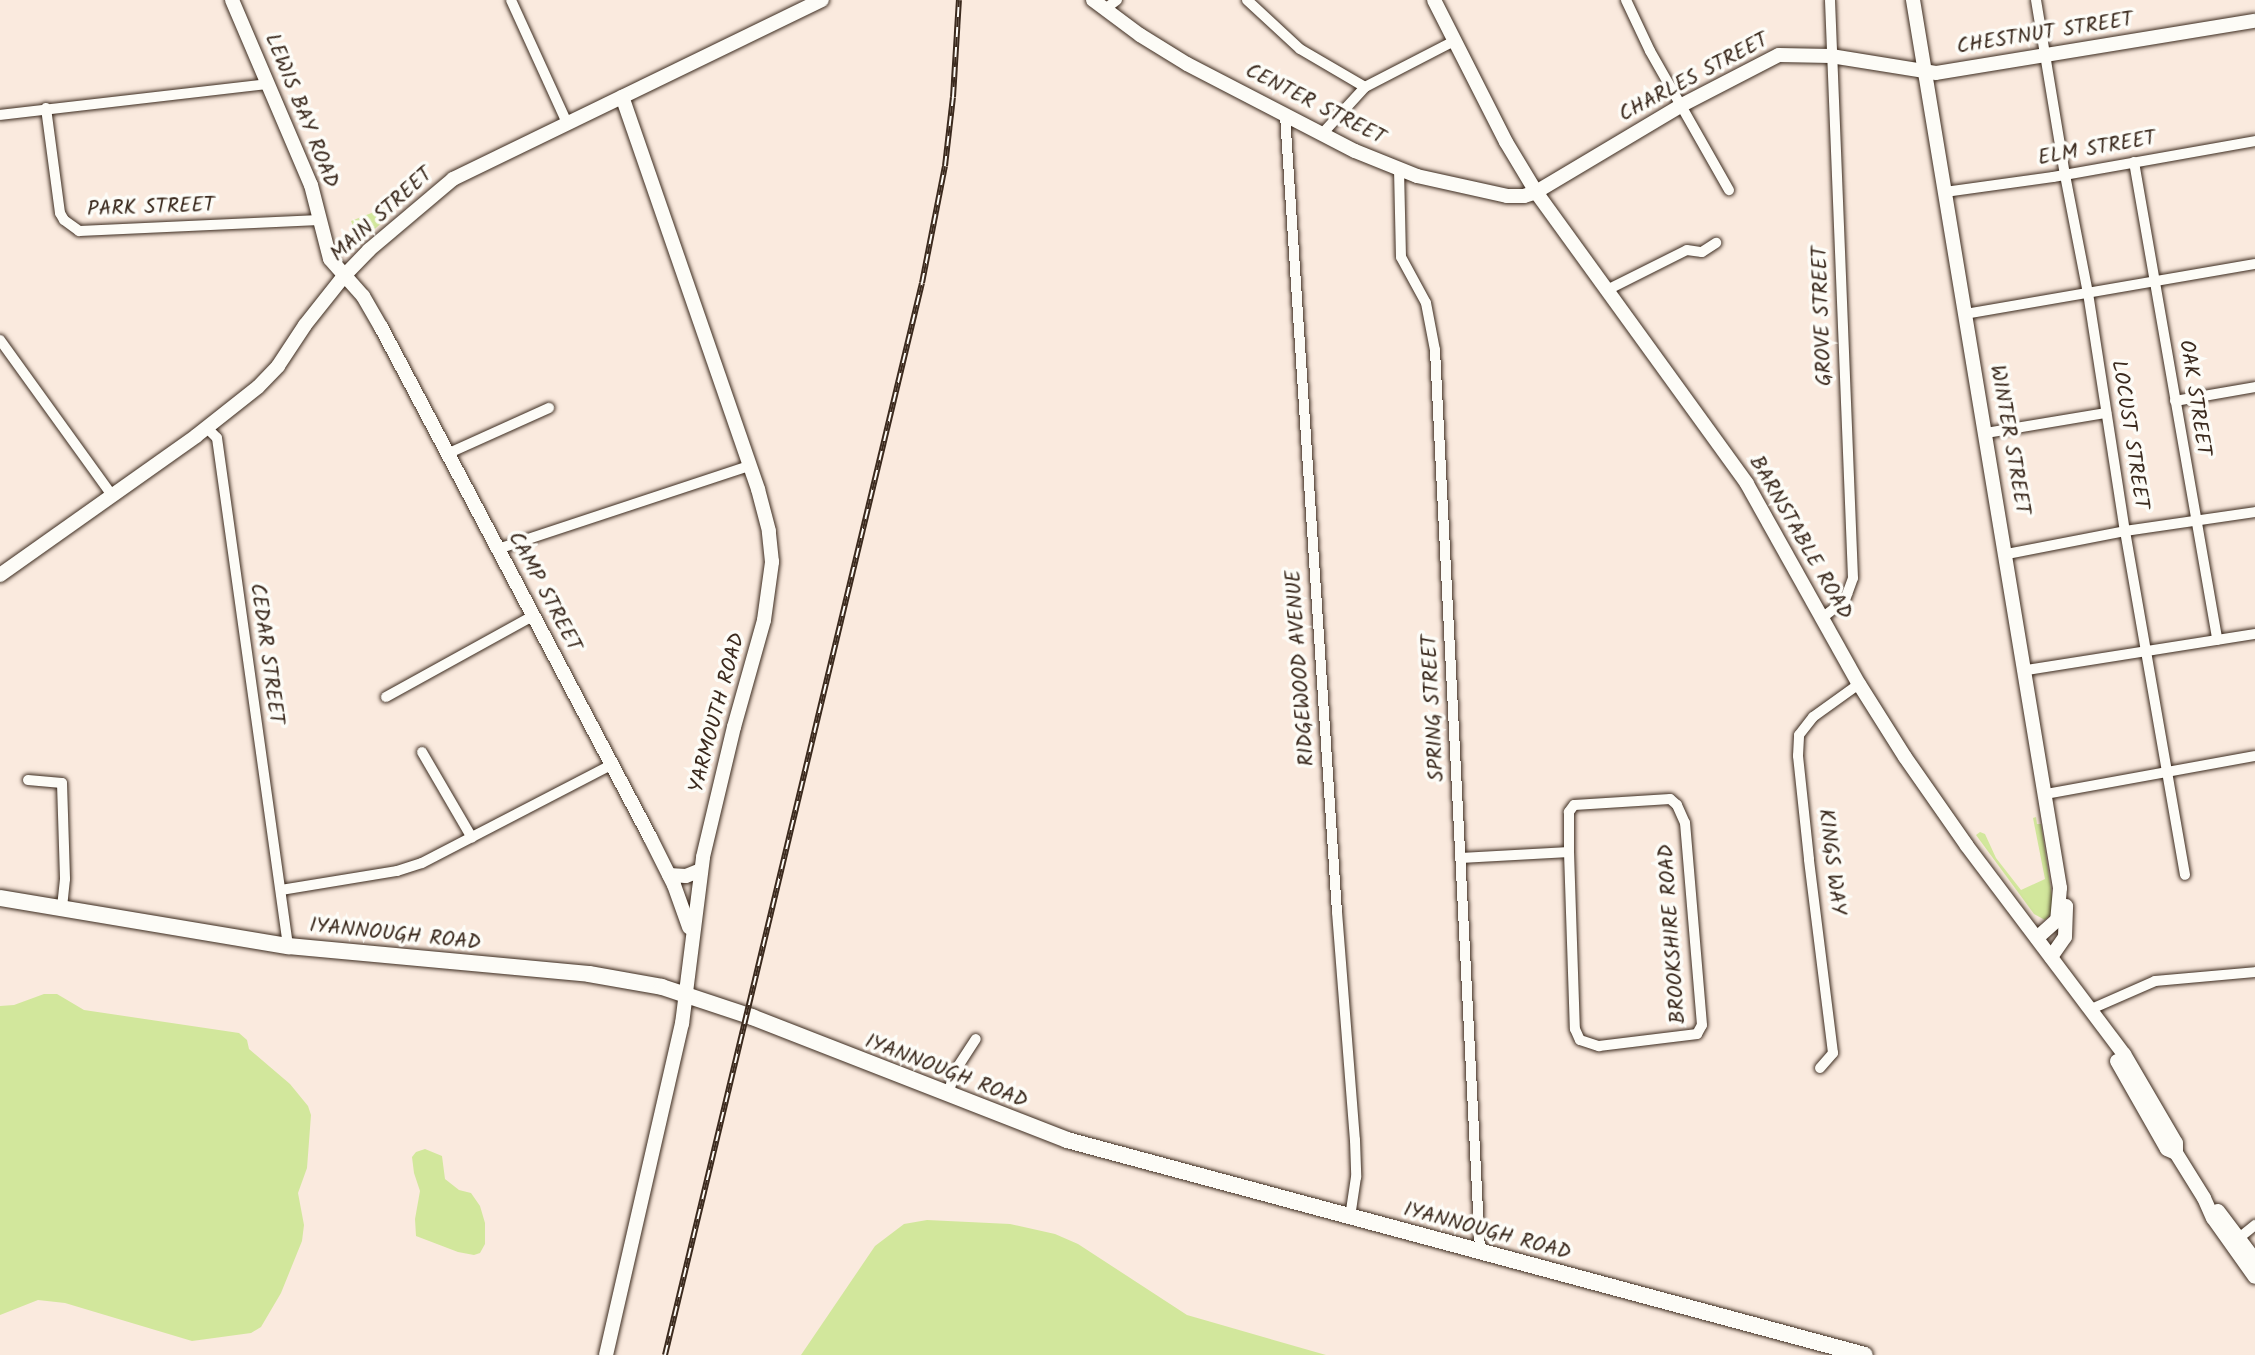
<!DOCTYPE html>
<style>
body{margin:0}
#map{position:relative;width:2255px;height:1355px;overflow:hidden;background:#faeade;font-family:Kalam,sans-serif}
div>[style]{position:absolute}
.green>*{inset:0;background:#d2e79c}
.roads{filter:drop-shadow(0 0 2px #3b2a1e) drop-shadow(0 0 2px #3b2a1e)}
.street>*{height:10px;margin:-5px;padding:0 5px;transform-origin:5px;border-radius:5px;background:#fdfcf7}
.secondary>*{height:14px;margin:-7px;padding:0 7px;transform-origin:7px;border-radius:7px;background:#fdfcf7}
.primary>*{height:16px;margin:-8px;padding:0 8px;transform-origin:8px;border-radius:8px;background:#fdfcf7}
.rail>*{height:6px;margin-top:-3px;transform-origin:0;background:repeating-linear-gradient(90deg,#fdfcf7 0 10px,#3b2a1e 0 20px);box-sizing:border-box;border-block:2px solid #3b2a1e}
span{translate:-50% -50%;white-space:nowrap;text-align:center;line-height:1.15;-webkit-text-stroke:7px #fdfcf7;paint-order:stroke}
.street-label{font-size:21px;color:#3b2a1e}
</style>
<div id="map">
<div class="green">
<div style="clip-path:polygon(392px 205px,395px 211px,359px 243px,351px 245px,349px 236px,354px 228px,351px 221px)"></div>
<div style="clip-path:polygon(2036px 817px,2037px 824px,2041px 824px,2053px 903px,2053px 912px,2045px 920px,2034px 914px,1976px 835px,1980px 832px,1985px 834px,1996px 858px,2021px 890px,2045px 879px,2033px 818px)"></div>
<div style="clip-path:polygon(44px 994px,57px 994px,84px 1010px,239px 1033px,247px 1040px,249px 1049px,290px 1084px,308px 1106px,311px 1115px,307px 1168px,298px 1193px,304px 1225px,302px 1241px,281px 1293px,261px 1327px,251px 1333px,192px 1341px,65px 1303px,38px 1300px,0 1315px,0 1006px,14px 1005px)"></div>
<div style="clip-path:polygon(425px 1149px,442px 1156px,445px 1179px,459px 1190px,471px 1193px,480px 1206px,485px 1223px,485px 1244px,480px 1253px,474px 1255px,458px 1252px,416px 1236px,415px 1219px,420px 1191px,414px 1173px,412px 1157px,416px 1152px)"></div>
<div style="clip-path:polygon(927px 1220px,1010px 1224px,1055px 1234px,1078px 1244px,1187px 1315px,1326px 1355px,801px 1355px,875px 1246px,904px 1224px)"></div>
</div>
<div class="roads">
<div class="street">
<div style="left:511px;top:0;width:135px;rotate:65.5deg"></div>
<div style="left:1247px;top:0;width:72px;rotate:42.8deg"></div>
<div style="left:1300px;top:49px;width:75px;rotate:30.3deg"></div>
<div style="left:1365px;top:87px;width:100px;rotate:-27.3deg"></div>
<div style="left:1626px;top:0;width:56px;rotate:64.8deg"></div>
<div style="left:1650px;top:51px;width:160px;rotate:60.4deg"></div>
<div style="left:2036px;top:0;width:177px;rotate:80.6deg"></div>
<div style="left:2065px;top:175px;width:120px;rotate:79deg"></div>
<div style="left:2088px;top:293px;width:241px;rotate:81.2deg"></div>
<div style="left:2125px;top:531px;width:349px;rotate:80.1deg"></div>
<div style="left:1105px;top:9px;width:15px;rotate:-37deg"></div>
<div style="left:46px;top:108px;width:106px;rotate:82.4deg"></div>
<div style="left:60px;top:213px;width:8px;rotate:60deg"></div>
<div style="left:64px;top:220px;width:19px;rotate:36deg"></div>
<div style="left:79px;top:231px;width:241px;rotate:-2.6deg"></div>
<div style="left:0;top:115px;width:270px;rotate:-6.6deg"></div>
<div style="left:1285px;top:115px;width:799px;rotate:86.27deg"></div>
<div style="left:1337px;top:912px;width:229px;rotate:85.5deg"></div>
<div style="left:1355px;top:1140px;width:37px;rotate:88deg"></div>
<div style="left:1356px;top:1177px;width:40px;rotate:98.5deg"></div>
<div style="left:1322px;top:134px;width:64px;rotate:-47.5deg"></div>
<div style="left:2134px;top:162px;width:485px;rotate:80.1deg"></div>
<div style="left:1399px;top:169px;width:88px;rotate:88.7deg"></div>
<div style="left:1401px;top:257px;width:52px;rotate:61.5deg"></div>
<div style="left:1426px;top:303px;width:48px;rotate:79.2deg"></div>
<div style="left:1435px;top:350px;width:903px;rotate:87.14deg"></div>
<div style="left:1945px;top:192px;width:109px;rotate:-7.9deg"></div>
<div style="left:2053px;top:177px;width:205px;rotate:-10.1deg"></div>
<div style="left:1607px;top:290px;width:89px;rotate:-26.6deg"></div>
<div style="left:1687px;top:250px;width:15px;rotate:8deg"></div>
<div style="left:1702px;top:252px;width:17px;rotate:-33deg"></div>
<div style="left:1965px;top:314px;width:294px;rotate:-9.8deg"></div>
<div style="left:0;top:340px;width:190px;rotate:54.2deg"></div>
<div style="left:2175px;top:401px;width:81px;rotate:-9.9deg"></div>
<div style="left:207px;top:428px;width:14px;rotate:45deg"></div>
<div style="left:217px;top:438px;width:513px;rotate:82.04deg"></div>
<div style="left:1986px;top:433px;width:122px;rotate:-9.5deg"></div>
<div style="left:447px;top:454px;width:112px;rotate:-24.3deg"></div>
<div style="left:498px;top:549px;width:264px;rotate:-18.3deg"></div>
<div style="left:2007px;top:554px;width:120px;rotate:-11deg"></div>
<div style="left:2125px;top:531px;width:131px;rotate:-8.3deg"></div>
<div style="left:1822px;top:618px;width:29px;rotate:-38deg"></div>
<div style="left:1845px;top:600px;width:23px;rotate:-70deg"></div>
<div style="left:1853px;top:578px;width:578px;rotate:-92.28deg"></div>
<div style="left:2027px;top:670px;width:231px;rotate:-9deg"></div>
<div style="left:386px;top:697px;width:168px;rotate:-28.9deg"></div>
<div style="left:422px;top:752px;width:99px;rotate:59.8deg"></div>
<div style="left:28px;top:780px;width:34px;rotate:5deg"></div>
<div style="left:62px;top:783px;width:96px;rotate:88.2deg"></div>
<div style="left:65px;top:879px;width:29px;rotate:96deg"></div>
<div style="left:2046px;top:794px;width:212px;rotate:-10.3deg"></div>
<div style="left:1461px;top:858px;width:108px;rotate:-3.2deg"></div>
<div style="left:1569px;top:852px;width:177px;rotate:88.1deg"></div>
<div style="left:1575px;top:1029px;width:12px;rotate:66deg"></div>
<div style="left:1580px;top:1040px;width:20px;rotate:18deg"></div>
<div style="left:1599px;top:1046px;width:99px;rotate:-7deg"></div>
<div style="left:1697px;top:1034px;width:10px;rotate:-61deg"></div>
<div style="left:1702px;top:1025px;width:203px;rotate:-94.8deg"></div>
<div style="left:1685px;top:823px;width:20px;rotate:-114deg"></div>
<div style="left:1677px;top:805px;width:9px;rotate:-139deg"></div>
<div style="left:1670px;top:799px;width:96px;rotate:176.4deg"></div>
<div style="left:1574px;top:805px;width:9px;rotate:126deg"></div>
<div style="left:1569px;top:812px;width:40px;rotate:90deg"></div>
<div style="left:281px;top:890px;width:118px;rotate:-9.3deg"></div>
<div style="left:397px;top:871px;width:26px;rotate:-18deg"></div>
<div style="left:422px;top:863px;width:213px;rotate:-27.4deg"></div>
<div style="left:2089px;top:1010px;width:72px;rotate:-23.7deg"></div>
<div style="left:2155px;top:981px;width:100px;rotate:-5.1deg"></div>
<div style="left:1820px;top:1068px;width:20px;rotate:-49deg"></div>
<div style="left:1833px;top:1053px;width:195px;rotate:-97.1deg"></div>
<div style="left:1809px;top:859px;width:104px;rotate:-96.1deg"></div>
<div style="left:1798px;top:756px;width:21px;rotate:-87deg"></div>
<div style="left:1799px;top:735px;width:23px;rotate:-52deg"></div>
<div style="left:1813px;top:717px;width:57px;rotate:-35.7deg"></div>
<div style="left:948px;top:1095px;width:25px;rotate:-74deg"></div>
<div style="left:955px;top:1071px;width:38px;rotate:-57deg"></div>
<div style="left:2239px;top:1238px;width:21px;rotate:-39deg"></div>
</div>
<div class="secondary">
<div style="left:232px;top:0;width:201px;rotate:66.9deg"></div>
<div style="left:311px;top:185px;width:76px;rotate:75.6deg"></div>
<div style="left:330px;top:259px;width:50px;rotate:48.3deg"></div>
<div style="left:363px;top:296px;width:36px;rotate:60deg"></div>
<div style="left:381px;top:327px;width:577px;rotate:62.19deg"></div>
<div style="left:650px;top:837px;width:54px;rotate:63.4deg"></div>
<div style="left:674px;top:885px;width:45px;rotate:70.3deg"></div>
<div style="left:1093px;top:0;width:59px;rotate:36.7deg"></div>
<div style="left:1140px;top:35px;width:55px;rotate:31.7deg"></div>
<div style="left:1187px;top:64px;width:189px;rotate:27.4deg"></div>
<div style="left:1355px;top:151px;width:67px;rotate:22deg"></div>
<div style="left:1417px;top:176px;width:92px;rotate:12.5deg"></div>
<div style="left:1507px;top:196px;width:17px"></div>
<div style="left:1524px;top:196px;width:13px;rotate:-18deg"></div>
<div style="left:1536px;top:192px;width:168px;rotate:-30.8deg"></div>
<div style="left:1680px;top:106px;width:111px;rotate:-27.3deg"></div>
<div style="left:1779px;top:55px;width:52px;rotate:1.1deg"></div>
<div style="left:1831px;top:56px;width:106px;rotate:9.2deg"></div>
<div style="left:1936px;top:73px;width:323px;rotate:-9.3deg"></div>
<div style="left:1434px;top:0;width:159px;rotate:63.1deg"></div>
<div style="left:1506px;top:142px;width:58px;rotate:59deg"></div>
<div style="left:1536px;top:192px;width:360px;rotate:54.1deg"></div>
<div style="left:1747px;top:484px;width:229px;rotate:60.8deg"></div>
<div style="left:1859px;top:684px;width:86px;rotate:57.8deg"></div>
<div style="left:1905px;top:757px;width:108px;rotate:55.1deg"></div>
<div style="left:1967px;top:846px;width:261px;rotate:53deg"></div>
<div style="left:2124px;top:1054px;width:103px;rotate:59.7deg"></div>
<div style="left:2176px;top:1143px;width:10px;rotate:90deg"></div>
<div style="left:1913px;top:0;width:900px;rotate:80.6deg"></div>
<div style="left:2060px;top:888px;width:32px;rotate:95deg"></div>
<div style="left:2057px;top:920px;width:27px;rotate:138deg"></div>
<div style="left:0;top:575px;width:240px;rotate:-35.3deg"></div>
<div style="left:196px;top:436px;width:79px;rotate:-38.3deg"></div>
<div style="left:258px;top:387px;width:29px;rotate:-46deg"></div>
<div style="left:278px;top:366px;width:49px;rotate:-56.6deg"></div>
<div style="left:305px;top:325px;width:63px;rotate:-51.5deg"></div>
<div style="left:344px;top:276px;width:36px;rotate:-46deg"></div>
<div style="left:369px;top:250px;width:110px;rotate:-40.2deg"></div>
<div style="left:453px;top:179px;width:410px;rotate:-25.9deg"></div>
<div style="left:669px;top:875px;width:17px;rotate:3deg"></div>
<div style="left:686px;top:876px;width:16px;rotate:-22deg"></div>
<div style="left:2051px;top:957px;width:24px;rotate:-55deg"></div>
<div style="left:2065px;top:937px;width:31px;rotate:-88deg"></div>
<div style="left:2117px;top:1061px;width:101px;rotate:60.4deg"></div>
<div style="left:2167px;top:1149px;width:10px;rotate:24deg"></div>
<div style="left:2176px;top:1153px;width:53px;rotate:58.1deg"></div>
<div style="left:2204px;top:1198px;width:22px;rotate:66deg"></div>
<div style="left:2213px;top:1218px;width:72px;rotate:54.6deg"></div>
<div style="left:2218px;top:1211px;width:61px;rotate:52.9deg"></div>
<div style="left:606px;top:1355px;width:340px;rotate:-77.1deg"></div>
<div style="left:682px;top:1024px;width:168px;rotate:-82.8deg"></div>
<div style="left:703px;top:857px;width:134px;rotate:-76.6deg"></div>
<div style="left:734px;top:727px;width:111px;rotate:-74.3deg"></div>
<div style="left:764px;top:620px;width:59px;rotate:-82.1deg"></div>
<div style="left:772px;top:562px;width:31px;rotate:-96deg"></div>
<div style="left:769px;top:531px;width:43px;rotate:-104.7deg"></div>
<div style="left:758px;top:489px;width:415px;rotate:-109.1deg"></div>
</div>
<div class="primary">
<div style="left:0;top:898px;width:292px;rotate:9.5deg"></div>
<div style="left:288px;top:946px;width:302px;rotate:5.3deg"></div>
<div style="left:589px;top:974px;width:74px;rotate:10.1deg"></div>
<div style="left:662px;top:987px;width:95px;rotate:18.4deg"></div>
<div style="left:752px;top:1017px;width:338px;rotate:21.3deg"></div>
<div style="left:1067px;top:1140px;width:826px;rotate:15.08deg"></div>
</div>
</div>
<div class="rail">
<div style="left:665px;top:1355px;width:1102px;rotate:-76.52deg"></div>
<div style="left:922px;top:283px;width:119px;rotate:-78.9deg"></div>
<div style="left:945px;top:166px;width:69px;rotate:-83.4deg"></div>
<div style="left:953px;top:97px;width:97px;rotate:-86.5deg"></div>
</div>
<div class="street-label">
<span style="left:2045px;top:34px;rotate:-9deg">CHESTNUT STREET</span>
<span style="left:1694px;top:78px;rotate:-28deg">CHARLES STREET</span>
<span style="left:1315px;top:105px;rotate:27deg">CENTER STREET</span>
<span style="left:301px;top:111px;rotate:68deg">LEWIS BAY ROAD</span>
<span style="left:2097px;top:149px;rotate:-10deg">ELM STREET</span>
<span style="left:151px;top:208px;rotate:-2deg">PARK STREET</span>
<span style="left:382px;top:215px;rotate:-42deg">MAIN STREET</span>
<span style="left:1823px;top:316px;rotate:-92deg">GROVE STREET</span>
<span style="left:2194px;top:398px;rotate:81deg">OAK STREET</span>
<span style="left:2129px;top:435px;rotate:81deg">LOCUST STREET</span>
<span style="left:2009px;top:440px;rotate:80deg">WINTER STREET</span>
<span style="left:1800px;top:538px;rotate:60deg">BARNSTABLE ROAD</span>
<span style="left:544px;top:592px;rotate:62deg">CAMP STREET</span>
<span style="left:266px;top:654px;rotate:82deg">CEDAR STREET</span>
<span style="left:1301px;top:668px;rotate:-94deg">RIDGEWOOD AVENUE</span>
<span style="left:1434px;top:708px;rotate:-93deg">SPRING STREET</span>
<span style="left:718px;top:713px;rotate:-75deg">YARMOUTH ROAD</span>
<span style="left:1831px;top:862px;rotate:83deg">KINGS WAY</span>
<span style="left:1673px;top:934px;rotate:-94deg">BROOKSHIRE ROAD</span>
<span style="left:395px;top:935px;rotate:6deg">IYANNOUGH ROAD</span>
<span style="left:946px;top:1072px;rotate:21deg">IYANNOUGH ROAD</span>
<span style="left:1487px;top:1232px;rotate:15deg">IYANNOUGH ROAD</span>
</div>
</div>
